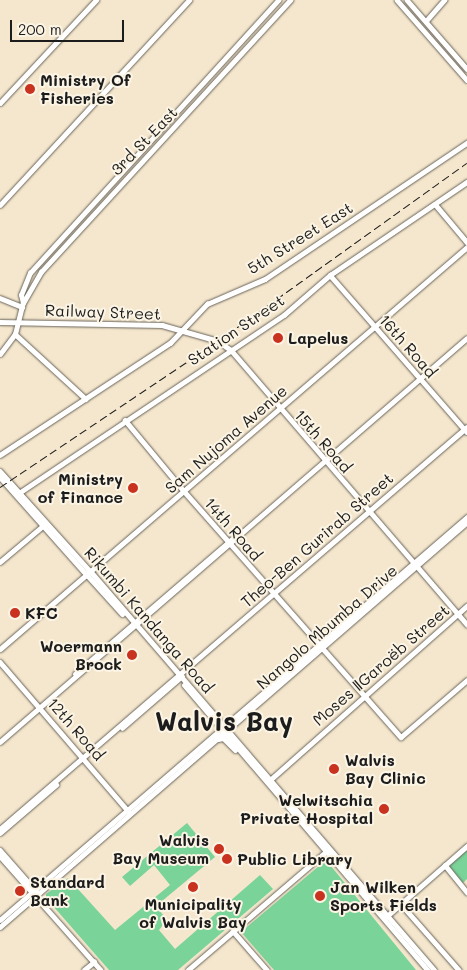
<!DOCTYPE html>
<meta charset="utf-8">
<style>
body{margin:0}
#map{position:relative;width:467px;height:970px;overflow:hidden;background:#f5e7cd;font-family:Mali,sans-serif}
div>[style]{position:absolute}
.green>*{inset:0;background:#7ad399}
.roads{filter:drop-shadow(0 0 1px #68635a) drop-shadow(0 0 1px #68635a)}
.minor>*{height:4.5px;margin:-2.25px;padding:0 2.25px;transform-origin:2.25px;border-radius:2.25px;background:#fff}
.major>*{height:5px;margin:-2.5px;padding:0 2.5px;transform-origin:2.5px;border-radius:2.5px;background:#fff}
.rail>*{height:1px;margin-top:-0.5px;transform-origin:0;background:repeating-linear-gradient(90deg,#1c1c1c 0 8px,transparent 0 12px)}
.dots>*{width:14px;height:14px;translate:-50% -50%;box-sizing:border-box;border:2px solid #fcf5e5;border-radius:50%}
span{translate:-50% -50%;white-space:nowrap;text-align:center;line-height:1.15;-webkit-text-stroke:4px #fcf5e5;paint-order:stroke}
.poi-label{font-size:16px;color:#1c1c1c;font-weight:700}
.left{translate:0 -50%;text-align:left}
.right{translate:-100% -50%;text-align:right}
.street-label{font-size:16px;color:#1c1c1c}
.town-label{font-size:26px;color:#1c1c1c;font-weight:700}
.scale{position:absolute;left:10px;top:20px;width:114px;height:22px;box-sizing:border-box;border:2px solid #1c1c1c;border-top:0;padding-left:6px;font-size:15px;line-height:18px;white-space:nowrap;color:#1c1c1c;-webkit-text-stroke:4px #fcf5e5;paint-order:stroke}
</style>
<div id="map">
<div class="green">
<div style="clip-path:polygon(187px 823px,215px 857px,156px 906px,167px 920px,159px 930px,175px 949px,260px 875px,273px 889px,178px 970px,109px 970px,46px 898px,46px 894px,68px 878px,115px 930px,170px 885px,154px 865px,130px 886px,122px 877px)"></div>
<div style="clip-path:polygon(467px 850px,467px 879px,463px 883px,449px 866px)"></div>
<div style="clip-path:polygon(326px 860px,416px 970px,274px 970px,241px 932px)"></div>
</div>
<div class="roads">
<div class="minor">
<div style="left:397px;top:0;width:106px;rotate:48.8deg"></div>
<div style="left:407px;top:0;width:91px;rotate:49deg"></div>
<div style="left:426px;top:21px;width:28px;rotate:-49deg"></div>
<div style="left:0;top:103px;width:141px;rotate:-47deg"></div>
<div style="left:435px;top:204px;width:50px;rotate:49.9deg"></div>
<div style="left:0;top:205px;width:279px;rotate:-47.3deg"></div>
<div style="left:330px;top:275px;width:208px;rotate:48.9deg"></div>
<div style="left:0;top:298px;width:24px;rotate:22deg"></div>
<div style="left:23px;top:303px;width:8px;rotate:-104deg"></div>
<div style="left:21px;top:295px;width:24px;rotate:-68deg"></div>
<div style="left:30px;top:273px;width:369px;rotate:-47.7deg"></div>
<div style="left:0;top:322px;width:162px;rotate:1.1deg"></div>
<div style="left:162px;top:325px;width:58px;rotate:15.9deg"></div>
<div style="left:218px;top:341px;width:16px;rotate:35deg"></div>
<div style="left:231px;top:350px;width:362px;rotate:49.3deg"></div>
<div style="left:15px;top:334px;width:96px;rotate:42.5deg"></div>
<div style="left:0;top:354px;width:25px;rotate:-53deg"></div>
<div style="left:15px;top:334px;width:32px;rotate:-76deg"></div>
<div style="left:23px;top:303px;width:36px;rotate:-60deg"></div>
<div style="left:41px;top:272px;width:369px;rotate:-47.5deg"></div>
<div style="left:125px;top:420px;width:92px;rotate:50.3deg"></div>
<div style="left:184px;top:491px;width:328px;rotate:48.6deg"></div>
<div style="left:401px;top:737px;width:87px;rotate:-40.8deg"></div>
<div style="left:0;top:455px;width:204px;rotate:-33.4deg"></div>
<div style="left:170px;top:343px;width:54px;rotate:-46.5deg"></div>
<div style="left:207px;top:304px;width:63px;rotate:-23.3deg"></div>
<div style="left:265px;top:279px;width:244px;rotate:-34deg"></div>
<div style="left:0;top:471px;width:135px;rotate:48deg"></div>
<div style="left:0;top:477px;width:130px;rotate:48.4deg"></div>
<div style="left:16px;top:495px;width:323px;rotate:-33.9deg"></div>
<div style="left:284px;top:315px;width:61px;rotate:-41deg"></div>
<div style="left:330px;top:275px;width:166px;rotate:-34.2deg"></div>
<div style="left:0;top:562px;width:59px;rotate:-40.2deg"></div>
<div style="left:0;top:662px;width:199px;rotate:49.3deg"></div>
<div style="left:75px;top:674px;width:206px;rotate:-40.7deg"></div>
<div style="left:122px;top:728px;width:79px;rotate:-40.9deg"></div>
<div style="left:0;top:742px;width:617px;rotate:-40.86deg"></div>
<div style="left:269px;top:781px;width:264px;rotate:-41.5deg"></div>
<div style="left:0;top:829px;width:616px;rotate:-40.72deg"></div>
<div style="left:0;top:833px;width:74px;rotate:-40.6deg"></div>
<div style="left:0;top:850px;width:55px;rotate:48.7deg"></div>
<div style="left:0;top:856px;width:152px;rotate:48.5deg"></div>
<div style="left:445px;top:865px;width:35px;rotate:51deg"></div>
<div style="left:401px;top:904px;width:88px;rotate:48.7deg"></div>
<div style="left:386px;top:917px;width:108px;rotate:-41.2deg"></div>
<div style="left:0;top:920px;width:617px;rotate:-40.79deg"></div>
<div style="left:0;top:927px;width:618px;rotate:-40.93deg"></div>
<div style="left:233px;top:931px;width:52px;rotate:48.9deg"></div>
<div style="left:84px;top:970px;width:13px;rotate:-39deg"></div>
<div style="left:188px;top:970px;width:183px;rotate:-40.6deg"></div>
</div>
<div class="major">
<div style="left:90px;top:571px;width:527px;rotate:49.23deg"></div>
<div style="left:86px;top:574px;width:54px;rotate:48deg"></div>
<div style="left:0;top:649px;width:616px;rotate:-40.72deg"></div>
<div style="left:184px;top:685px;width:375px;rotate:49.5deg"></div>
<div style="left:218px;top:739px;width:5px;rotate:-11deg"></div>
<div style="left:223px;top:738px;width:17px;rotate:45deg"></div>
</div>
</div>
<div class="rail">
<div style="left:0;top:487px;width:262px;rotate:-33.8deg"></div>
<div style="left:218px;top:341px;width:306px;rotate:-35.6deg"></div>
</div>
<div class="dots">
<div style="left:30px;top:89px;background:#c8321e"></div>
<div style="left:278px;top:338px;background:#c8321e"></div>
<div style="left:133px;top:488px;background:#c8321e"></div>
<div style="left:15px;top:613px;background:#c8321e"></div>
<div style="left:132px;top:655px;background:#c8321e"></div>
<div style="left:334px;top:769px;background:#c8321e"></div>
<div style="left:384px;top:809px;background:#c8321e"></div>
<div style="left:219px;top:849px;background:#c8321e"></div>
<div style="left:227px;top:859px;background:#c8321e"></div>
<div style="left:193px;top:887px;background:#c8321e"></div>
<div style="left:20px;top:891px;background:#c8321e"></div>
<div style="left:320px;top:896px;background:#c8321e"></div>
</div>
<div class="poi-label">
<span class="left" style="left:40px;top:89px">Ministry Of<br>Fisheries</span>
<span class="left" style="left:288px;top:338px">Lapelus</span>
<span class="right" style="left:123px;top:488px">Ministry<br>of Finance</span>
<span class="left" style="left:25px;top:613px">KFC</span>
<span class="right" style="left:122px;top:655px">Woermann<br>Brock</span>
<span class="left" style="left:345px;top:769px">Walvis<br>Bay Clinic</span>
<span class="right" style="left:373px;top:809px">Welwitschia<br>Private Hospital</span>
<span class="right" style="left:209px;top:849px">Walvis<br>Bay Museum</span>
<span class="left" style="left:237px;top:859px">Public Library</span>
<span class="left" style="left:30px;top:891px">Standard<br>Bank</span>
<span class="left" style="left:330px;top:896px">Jan Wilken<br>Sports Fields</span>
<span style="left:193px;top:913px">Municipality<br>of Walvis Bay</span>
</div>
<div class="street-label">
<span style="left:144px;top:141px;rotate:-46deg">3rd St East</span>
<span style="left:300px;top:238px;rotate:-32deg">5th Street East</span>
<span style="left:103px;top:312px;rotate:2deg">Railway Street</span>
<span style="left:236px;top:330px;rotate:-34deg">Station Street</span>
<span style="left:408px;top:346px;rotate:49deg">16th Road</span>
<span style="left:226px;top:439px;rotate:-41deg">Sam Nujoma Avenue</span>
<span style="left:323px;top:441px;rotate:49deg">15th Road</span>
<span style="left:233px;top:529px;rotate:49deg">14th Road</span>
<span style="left:317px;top:540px;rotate:-41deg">Theo-Ben Gurirab Street</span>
<span style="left:149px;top:620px;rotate:49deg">Rikumbi Kandanga Road</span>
<span style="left:327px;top:627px;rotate:-41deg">Nangolo Mbumba Drive</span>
<span style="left:381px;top:665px;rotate:-41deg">Moses ǁGaroëb Street</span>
<span style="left:76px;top:729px;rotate:49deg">12th Road</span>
</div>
<div class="town-label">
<span style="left:224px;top:722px">Walvis Bay</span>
</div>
<div class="scale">200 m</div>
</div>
